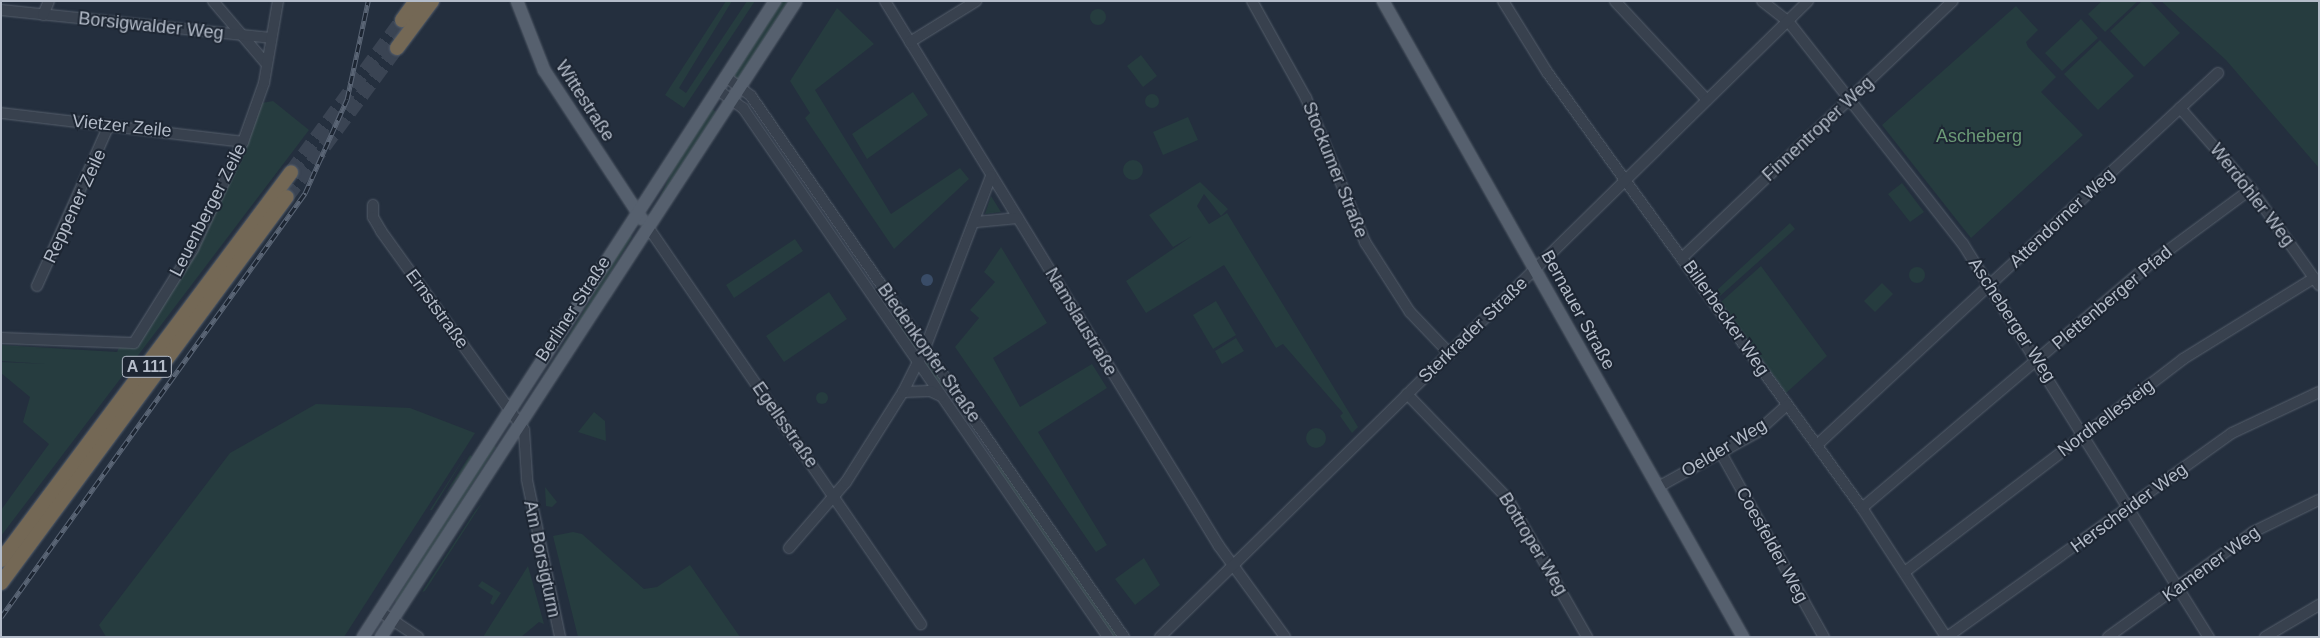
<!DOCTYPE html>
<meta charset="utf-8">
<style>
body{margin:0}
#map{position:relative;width:2320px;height:638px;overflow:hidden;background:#242f3e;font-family:Helvetica,sans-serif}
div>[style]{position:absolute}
.green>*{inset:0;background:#263c3f}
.round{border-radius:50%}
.water>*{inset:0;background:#394c67}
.highway-tunnel>*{height:14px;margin-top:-7px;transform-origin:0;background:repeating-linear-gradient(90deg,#3a4453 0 14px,transparent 0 21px)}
.roads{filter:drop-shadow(0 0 1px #565f6c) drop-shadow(0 0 1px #565f6c)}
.minor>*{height:10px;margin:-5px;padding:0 5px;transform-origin:5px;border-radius:5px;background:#38414e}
.major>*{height:12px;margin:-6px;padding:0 6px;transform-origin:6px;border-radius:6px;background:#56606e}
.highway>*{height:14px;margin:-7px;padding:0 7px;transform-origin:7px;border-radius:7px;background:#746855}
.rail>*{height:4.5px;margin-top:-2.25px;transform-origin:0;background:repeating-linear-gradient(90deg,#1d2633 0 8px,#5a6575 0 16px);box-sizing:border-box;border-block:1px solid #5a6575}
span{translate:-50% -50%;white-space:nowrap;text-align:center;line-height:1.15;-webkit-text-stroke:4px #1d2633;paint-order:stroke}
.shield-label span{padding:1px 4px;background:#1d2633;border:1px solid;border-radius:4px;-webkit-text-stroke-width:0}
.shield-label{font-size:16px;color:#b4bcc9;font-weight:700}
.street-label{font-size:18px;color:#b4bcc9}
.park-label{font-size:18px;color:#6b9a76}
.frame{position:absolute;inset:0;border:2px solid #b4bcc9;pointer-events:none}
</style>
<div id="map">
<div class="green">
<div style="clip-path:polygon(726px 1px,732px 1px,679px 88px,686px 93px,747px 1px,755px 1px,684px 108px,665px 95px)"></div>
<div style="clip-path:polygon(781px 1px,788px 1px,738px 79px,733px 75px)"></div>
<div style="clip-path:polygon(2102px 1px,2138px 1px,2105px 32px,2088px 14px)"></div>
<div style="clip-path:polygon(2142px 1px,2150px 1px,2180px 33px,2144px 67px,2110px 31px)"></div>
<div style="clip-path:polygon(2161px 1px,2319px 1px,2319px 168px,2226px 60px)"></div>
<div style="clip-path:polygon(2016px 6px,2038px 30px,2026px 42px,2028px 47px,2056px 77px,2041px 92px,2083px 135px,1971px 238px,1882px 125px)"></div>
<div style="clip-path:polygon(837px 8px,874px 44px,815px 90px,891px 214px,960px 168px,969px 179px,894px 249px,805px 118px,810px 113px,790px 81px)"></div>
<div class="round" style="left:1090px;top:9px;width:16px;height:16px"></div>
<div style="clip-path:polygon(2081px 19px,2098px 38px,2062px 71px,2045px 53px)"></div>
<div style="clip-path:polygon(2100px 40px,2134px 76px,2098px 110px,2064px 74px)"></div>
<div style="clip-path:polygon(1141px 55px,1157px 76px,1143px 87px,1127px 66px)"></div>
<div style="clip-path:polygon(913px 92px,928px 115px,867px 159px,852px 134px)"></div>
<div class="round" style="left:1145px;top:94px;width:14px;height:14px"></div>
<div style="clip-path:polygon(273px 101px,309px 130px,1px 536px,1px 510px,49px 444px,23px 422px,30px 397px,1px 373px,1px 362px,47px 364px,1px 361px,1px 345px,117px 352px,119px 347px,133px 346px,158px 312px,262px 103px)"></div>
<div style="clip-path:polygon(711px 108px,716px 112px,659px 199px,673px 169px)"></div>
<div style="clip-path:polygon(1188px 117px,1198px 140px,1163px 155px,1153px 132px)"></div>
<div class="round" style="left:1123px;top:160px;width:20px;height:20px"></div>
<div style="clip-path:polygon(1200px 182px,1228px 209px,1221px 216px,1204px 194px,1197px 206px,1209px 224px,1227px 213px,1358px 427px,1352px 433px,1340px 416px,1343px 413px,1283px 344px,1276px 348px,1224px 265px,1146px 313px,1126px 281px,1192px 236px,1173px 247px,1149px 215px)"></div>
<div style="clip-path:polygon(1902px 183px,1924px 212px,1910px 222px,1888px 194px)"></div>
<div style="clip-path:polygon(991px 196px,1001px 212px,985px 214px)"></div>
<div style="clip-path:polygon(1790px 223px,1795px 229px,1720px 296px,1716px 291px)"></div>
<div style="clip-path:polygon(630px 234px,632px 237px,599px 292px,529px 401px)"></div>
<div style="clip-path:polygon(795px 239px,803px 251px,734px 298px,726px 285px)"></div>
<div style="clip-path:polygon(1001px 247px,1047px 323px,993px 358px,1020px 407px,1092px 364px,1107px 388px,1038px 432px,1107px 545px,1096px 552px,955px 347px,979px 318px,970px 310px,995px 282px,984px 272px)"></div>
<div style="clip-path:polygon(1761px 266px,1827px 356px,1786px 393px,1721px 302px)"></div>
<div class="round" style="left:1909px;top:267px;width:16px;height:16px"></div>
<div style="clip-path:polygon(1882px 283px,1893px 294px,1875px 312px,1864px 301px)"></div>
<div style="clip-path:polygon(829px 292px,847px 319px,784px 362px,766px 336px)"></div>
<div style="clip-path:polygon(1216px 301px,1236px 335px,1213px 349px,1193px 315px)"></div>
<div style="clip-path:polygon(900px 318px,918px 345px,916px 349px,894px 322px)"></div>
<div style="clip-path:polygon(1236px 338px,1244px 351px,1222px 364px,1215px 351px)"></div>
<div style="clip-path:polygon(927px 359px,946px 386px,944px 389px,924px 365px)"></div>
<div class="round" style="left:816px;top:392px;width:12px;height:12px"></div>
<div style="clip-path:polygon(316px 404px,410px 408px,475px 433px,344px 637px,106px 637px,99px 625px,230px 453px)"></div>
<div style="clip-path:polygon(594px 412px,605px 421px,606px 441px,578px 432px)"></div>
<div class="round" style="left:1306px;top:428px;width:20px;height:20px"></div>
<div style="clip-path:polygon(492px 445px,496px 447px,397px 603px,395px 601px)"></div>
<div style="clip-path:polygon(467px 453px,432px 510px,430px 510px)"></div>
<div style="clip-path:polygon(470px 455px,474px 458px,445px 494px)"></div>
<div style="clip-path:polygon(1000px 464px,1117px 634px,1115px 637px,1110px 637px,994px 468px)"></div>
<div style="clip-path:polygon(545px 487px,557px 502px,552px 507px,546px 506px)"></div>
<div style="clip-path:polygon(482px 503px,425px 591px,422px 592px,476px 510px)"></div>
<div style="clip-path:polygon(573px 532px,582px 534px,644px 589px,657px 587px,690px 565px,740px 637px,578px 637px,553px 536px)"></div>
<div style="clip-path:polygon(1144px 558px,1160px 585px,1135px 605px,1115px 579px)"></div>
<div style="clip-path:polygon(528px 566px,544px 624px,539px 622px,521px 637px,483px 637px)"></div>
<div style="clip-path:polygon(482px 581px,501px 593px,493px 605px,490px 603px,493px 596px,478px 586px)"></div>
</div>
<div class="water">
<div class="round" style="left:921px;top:274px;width:12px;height:12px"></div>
</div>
<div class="highway-tunnel">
<div style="left:291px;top:172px;width:188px;rotate:-53.9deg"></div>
<div style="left:287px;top:197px;width:185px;rotate:-53.6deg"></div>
</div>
<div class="roads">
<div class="minor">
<div style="left:213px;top:1px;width:80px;rotate:49.6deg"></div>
<div style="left:885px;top:1px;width:639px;rotate:58.5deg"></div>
<div style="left:1219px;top:546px;width:112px;rotate:54deg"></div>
<div style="left:1252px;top:1px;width:111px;rotate:60.9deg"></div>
<div style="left:1306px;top:98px;width:156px;rotate:67.7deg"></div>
<div style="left:1365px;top:242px;width:83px;rotate:57.3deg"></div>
<div style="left:1410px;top:312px;width:58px;rotate:46.4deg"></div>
<div style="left:1503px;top:1px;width:84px;rotate:58.2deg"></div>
<div style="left:1547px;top:72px;width:538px;rotate:54.15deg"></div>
<div style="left:1862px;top:508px;width:154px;rotate:56.9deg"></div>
<div style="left:1615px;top:1px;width:135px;rotate:47.1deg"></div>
<div style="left:1762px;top:1px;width:33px;rotate:38deg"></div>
<div style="left:1788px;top:21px;width:283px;rotate:51.9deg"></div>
<div style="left:1963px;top:244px;width:464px;rotate:58deg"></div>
<div style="left:1px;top:10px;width:271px;rotate:5.9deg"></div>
<div style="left:43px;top:15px;width:15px;rotate:-67deg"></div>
<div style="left:910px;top:42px;width:78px;rotate:-31.8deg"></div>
<div style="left:726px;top:77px;width:31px;rotate:37deg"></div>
<div style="left:751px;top:96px;width:657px;rotate:55.42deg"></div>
<div style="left:718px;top:90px;width:31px;rotate:36deg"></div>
<div style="left:743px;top:108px;width:643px;rotate:55.4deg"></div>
<div style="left:2180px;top:108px;width:108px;rotate:48.8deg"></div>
<div style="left:2251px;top:189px;width:118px;rotate:54.7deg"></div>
<div style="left:1px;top:113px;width:244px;rotate:6.8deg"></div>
<div style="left:373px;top:205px;width:12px;rotate:90deg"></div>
<div style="left:373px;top:217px;width:16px;rotate:60deg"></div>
<div style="left:381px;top:231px;width:245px;rotate:54.3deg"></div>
<div style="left:524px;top:430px;width:48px;rotate:86.4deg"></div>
<div style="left:976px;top:222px;width:42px;rotate:-5.4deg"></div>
<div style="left:648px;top:227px;width:482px;rotate:55.5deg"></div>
<div style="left:1683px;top:257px;width:372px;rotate:-43.5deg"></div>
<div style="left:37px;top:286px;width:176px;rotate:-65.9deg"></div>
<div style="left:1px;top:338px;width:133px;rotate:2.2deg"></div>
<div style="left:134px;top:343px;width:111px;rotate:-57.9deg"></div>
<div style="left:193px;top:249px;width:118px;rotate:-65deg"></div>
<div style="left:243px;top:142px;width:63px;rotate:-70.4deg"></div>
<div style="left:264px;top:83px;width:83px;rotate:-80.3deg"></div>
<div style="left:903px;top:392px;width:27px;rotate:-2deg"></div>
<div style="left:930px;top:391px;width:12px;rotate:24deg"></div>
<div style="left:1407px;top:394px;width:146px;rotate:46.1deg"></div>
<div style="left:1508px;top:499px;width:159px;rotate:60.2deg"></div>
<div style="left:1817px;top:445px;width:547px;rotate:-42.85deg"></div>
<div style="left:1721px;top:453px;width:211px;rotate:60.8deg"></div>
<div style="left:527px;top:480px;width:160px;rotate:78.1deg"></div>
<div style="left:1658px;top:487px;width:112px;rotate:-28.9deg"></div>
<div style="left:1756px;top:433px;width:42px;rotate:-42.1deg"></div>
<div style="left:1862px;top:508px;width:374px;rotate:-40.3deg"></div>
<div style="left:2147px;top:266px;width:129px;rotate:-36.5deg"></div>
<div style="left:789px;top:548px;width:87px;rotate:-49.2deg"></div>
<div style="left:846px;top:482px;width:107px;rotate:-57.7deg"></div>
<div style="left:903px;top:392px;width:49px;rotate:-63.4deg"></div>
<div style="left:925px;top:348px;width:184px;rotate:-69deg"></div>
<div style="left:1906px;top:571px;width:349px;rotate:-37.4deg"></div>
<div style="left:2183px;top:359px;width:154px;rotate:-31.7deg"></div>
<div style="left:379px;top:611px;width:47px;rotate:33.7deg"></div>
<div style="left:1160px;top:637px;width:908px;rotate:-44.46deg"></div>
<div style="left:1947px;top:637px;width:350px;rotate:-35.6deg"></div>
<div style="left:2232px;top:433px;width:96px;rotate:-25.2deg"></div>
<div style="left:2108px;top:637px;width:179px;rotate:-35.9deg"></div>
<div style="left:2253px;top:532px;width:73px;rotate:-25.9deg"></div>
<div style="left:2265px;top:637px;width:63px;rotate:-30.7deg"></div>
</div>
<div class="major">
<div style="left:517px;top:1px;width:74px;rotate:68.6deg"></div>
<div style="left:544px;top:70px;width:178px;rotate:56.7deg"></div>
<div style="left:1383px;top:1px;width:731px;rotate:60.49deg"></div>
<div style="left:363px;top:637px;width:758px;rotate:-57.06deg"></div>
<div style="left:381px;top:637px;width:759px;rotate:-56.87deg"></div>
</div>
<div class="highway">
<div style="left:402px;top:20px;width:24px;rotate:-54deg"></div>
<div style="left:397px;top:48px;width:59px;rotate:-53.3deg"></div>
<div style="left:1px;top:560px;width:484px;rotate:-53.2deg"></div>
<div style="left:1px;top:583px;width:480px;rotate:-53.5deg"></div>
</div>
</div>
<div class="rail">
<div style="left:1px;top:617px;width:522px;rotate:-54.36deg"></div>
<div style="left:305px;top:193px;width:103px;rotate:-65.9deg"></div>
<div style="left:347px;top:99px;width:100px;rotate:-77.9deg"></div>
</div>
<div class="shield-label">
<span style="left:147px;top:367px">A 111</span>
</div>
<div class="street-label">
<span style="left:151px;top:26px;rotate:6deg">Borsigwalder Weg</span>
<span style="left:585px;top:101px;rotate:57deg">Wittestraße</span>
<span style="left:122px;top:126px;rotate:6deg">Vietzer Zeile</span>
<span style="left:1818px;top:129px;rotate:-43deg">Finnentroper Weg</span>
<span style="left:1335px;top:170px;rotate:68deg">Stockumer Straße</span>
<span style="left:2252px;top:195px;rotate:52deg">Werdohler Weg</span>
<span style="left:75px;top:206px;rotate:-65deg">Reppener Zeile</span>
<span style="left:208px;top:210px;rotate:-63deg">Leuenberger Zeile</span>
<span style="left:2062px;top:218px;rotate:-43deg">Attendorner Weg</span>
<span style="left:2112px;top:298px;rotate:-40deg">Plettenberger Pfad</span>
<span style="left:437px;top:309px;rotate:54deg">Ernststraße</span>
<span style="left:573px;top:309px;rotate:-57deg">Berliner Straße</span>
<span style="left:1578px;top:310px;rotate:61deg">Bernauer Straße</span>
<span style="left:1726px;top:318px;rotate:55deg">Billerbecker Weg</span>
<span style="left:2012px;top:320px;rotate:57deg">Ascheberger Weg</span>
<span style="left:1081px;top:322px;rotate:59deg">Namslaustraße</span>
<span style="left:1473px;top:330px;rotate:-44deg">Sterkrader Straße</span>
<span style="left:929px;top:353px;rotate:55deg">Biedenkopfer Straße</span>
<span style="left:2106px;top:418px;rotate:-37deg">Nordhellesteig</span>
<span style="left:785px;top:425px;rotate:55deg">Egellsstraße</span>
<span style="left:1724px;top:448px;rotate:-31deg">Oelder Weg</span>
<span style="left:2129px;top:508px;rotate:-36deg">Herscheider Weg</span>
<span style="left:1533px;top:544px;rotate:59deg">Bottroper Weg</span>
<span style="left:1772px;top:545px;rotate:61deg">Coesfelder Weg</span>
<span style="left:542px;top:559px;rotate:78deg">Am Borsigturm</span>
<span style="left:2211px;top:564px;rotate:-36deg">Kamener Weg</span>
</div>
<div class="park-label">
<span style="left:1979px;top:136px">Ascheberg</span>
</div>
<div class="frame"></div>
</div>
